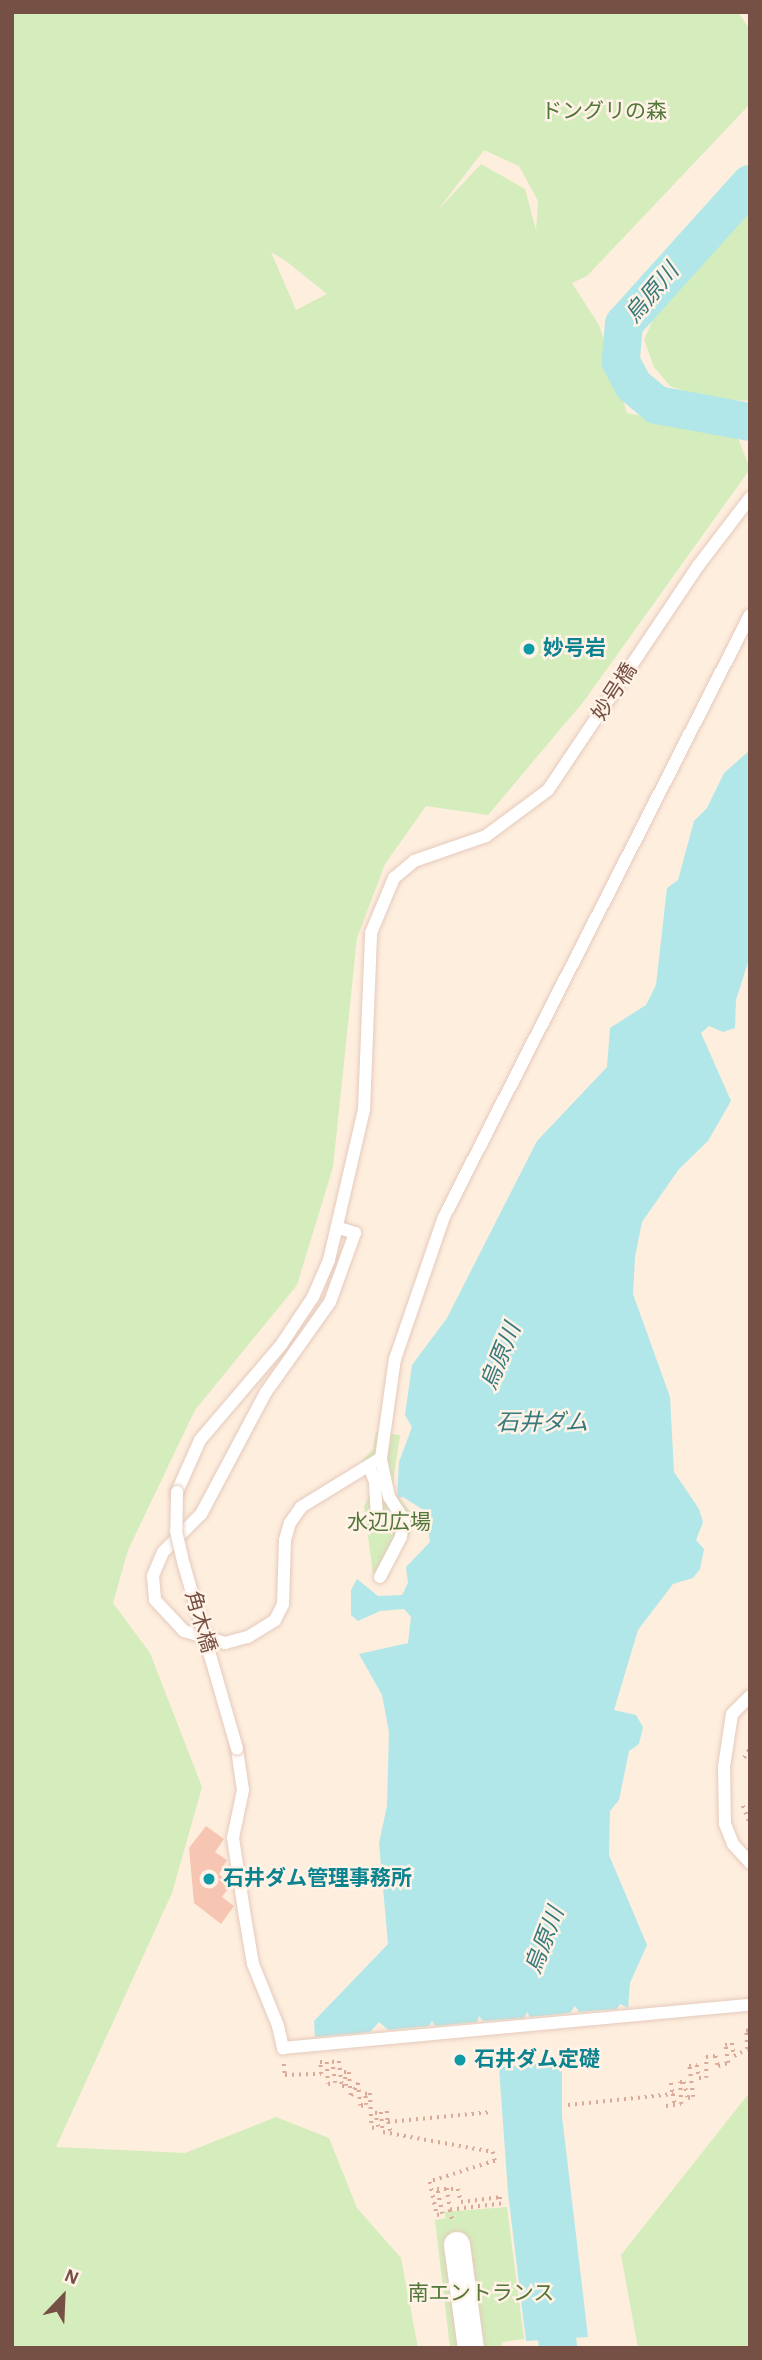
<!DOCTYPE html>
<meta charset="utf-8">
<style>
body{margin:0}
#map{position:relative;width:762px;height:2360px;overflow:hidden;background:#feeede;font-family:"Alegreya Sans","Noto Sans JP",sans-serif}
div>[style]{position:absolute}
.green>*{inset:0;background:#d5ecbc}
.water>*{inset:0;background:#b1e7e9}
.river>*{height:38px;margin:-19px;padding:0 19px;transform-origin:19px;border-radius:19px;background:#b1e7e9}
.building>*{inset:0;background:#f6c6b3}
.path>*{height:3.5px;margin-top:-1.75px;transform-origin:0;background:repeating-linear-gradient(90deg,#daa997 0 2px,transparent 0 7px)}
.roads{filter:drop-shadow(0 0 2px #e5cabc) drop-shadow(0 0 2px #e5cabc)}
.lane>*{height:12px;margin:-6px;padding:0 6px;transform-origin:6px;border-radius:6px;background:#fff}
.street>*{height:26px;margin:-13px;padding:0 13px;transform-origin:13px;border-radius:13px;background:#fff}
.bridges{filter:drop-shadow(0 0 2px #e5cabc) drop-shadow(0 0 2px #e5cabc)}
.lane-bridge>*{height:12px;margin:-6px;padding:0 6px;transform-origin:6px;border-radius:6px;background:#fff}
.dots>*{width:19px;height:19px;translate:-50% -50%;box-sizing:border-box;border:4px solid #fff2e6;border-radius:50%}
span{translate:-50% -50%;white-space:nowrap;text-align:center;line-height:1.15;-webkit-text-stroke:5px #fff2e6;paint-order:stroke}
.park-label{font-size:21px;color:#527739}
.culture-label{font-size:21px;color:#0d838f;font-weight:700}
.left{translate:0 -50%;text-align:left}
.street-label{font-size:21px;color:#765044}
.water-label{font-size:23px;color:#377a7d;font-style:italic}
.frame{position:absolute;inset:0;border:14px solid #765044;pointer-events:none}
.north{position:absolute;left:28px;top:2262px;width:70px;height:70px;-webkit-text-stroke:5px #fff2e6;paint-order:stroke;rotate:23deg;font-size:19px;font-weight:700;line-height:28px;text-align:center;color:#765044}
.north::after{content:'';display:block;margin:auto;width:24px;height:32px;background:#765044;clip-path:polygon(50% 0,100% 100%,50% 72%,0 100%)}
</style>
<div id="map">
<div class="green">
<div style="clip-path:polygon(evenodd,12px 12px,738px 12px,750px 30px,750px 104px,587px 276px,572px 283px,599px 325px,627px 413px,737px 435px,750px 469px,584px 701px,488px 815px,426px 806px,385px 864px,357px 938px,333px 1167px,297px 1285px,195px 1410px,128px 1550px,113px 1603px,150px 1653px,202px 1787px,172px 1893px,56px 2147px,185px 2153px,276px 2117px,329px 2138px,357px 2208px,401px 2258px,418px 2348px,12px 2348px,12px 12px,484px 150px,519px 166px,538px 201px,536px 230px,525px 189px,481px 164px,437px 211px,484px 150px,12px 12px,271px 252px,286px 261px,327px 294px,296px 310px,271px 252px)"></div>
<div style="clip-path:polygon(750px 202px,750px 401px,704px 398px,670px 386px,654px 367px,644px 340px,653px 319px)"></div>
<div style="clip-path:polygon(376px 1432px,400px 1435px,392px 1489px,414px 1516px,414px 1526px,383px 1583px,373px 1574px,364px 1507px,371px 1491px,362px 1461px,373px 1449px)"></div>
<div style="clip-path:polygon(750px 2092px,750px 2348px,638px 2348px,621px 2255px)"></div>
<div style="clip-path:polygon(507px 2207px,524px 2339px,502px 2342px,501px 2348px,450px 2348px,435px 2220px,446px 2218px,444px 2212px)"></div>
</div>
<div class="water">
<div style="clip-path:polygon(750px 750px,750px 956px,736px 1000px,735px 1028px,723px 1032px,709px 1026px,701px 1033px,731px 1101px,708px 1141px,679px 1169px,642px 1222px,635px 1257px,633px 1294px,670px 1397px,674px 1472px,699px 1509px,703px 1522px,696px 1540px,704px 1549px,700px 1569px,693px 1578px,673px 1584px,638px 1630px,614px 1710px,636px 1715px,643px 1727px,639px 1744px,629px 1751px,619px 1800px,610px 1811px,609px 1855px,647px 1945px,630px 1983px,628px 2008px,620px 2004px,617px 2009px,579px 2012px,575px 2006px,570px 2013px,530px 2017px,527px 2012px,524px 2018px,483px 2021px,479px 2016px,477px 2022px,435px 2026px,432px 2021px,429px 2026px,388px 2030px,379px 2022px,370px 2032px,315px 2037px,314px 2021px,388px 1944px,379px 1843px,387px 1806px,389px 1732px,382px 1695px,359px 1654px,408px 1643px,411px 1617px,404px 1609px,380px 1611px,358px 1621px,351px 1615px,351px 1590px,357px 1579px,378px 1596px,402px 1595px,408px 1583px,406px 1567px,430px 1542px,427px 1524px,420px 1518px,425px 1511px,403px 1497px,397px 1498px,399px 1462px,412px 1427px,405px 1415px,412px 1365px,447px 1318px,537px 1141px,607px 1067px,610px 1028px,646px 1005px,656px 985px,667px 888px,678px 880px,694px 821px,707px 808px,724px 773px)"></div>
<div style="clip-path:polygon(562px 2062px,562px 2116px,588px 2337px,526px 2341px,508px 2193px,499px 2067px)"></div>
</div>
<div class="river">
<div style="left:750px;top:184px;width:188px;rotate:132deg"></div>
<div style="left:624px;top:324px;width:38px;rotate:95deg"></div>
<div style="left:621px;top:362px;width:26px;rotate:62deg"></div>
<div style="left:633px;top:385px;width:31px;rotate:40deg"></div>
<div style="left:657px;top:405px;width:95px;rotate:10.4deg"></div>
<div style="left:554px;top:2314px;width:34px;rotate:83deg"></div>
</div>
<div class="building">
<div style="clip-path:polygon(206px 1826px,224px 1839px,215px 1852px,227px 1860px,219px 1874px,231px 1885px,222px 1897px,234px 1906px,221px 1924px,194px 1903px,189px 1848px)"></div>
</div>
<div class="path">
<div style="left:744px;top:1758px;width:12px;rotate:-59deg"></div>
<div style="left:743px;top:1806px;width:18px;rotate:68deg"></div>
<div style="left:284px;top:2064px;width:11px;rotate:85deg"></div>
<div style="left:285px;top:2075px;width:36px;rotate:-2deg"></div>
<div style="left:321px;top:2074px;width:12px;rotate:-95deg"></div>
<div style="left:320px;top:2062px;width:7px"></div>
<div style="left:327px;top:2062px;width:22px;rotate:87deg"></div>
<div style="left:328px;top:2084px;width:7px;rotate:-8deg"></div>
<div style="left:335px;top:2083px;width:21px;rotate:-98deg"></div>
<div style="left:332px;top:2062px;width:7px;rotate:-8deg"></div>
<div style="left:339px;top:2061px;width:25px;rotate:83deg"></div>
<div style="left:342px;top:2086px;width:4px"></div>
<div style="left:346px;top:2086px;width:14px;rotate:-98deg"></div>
<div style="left:344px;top:2072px;width:5px"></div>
<div style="left:349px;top:2072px;width:24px;rotate:85deg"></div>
<div style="left:351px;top:2096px;width:15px;rotate:-62deg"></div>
<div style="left:358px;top:2083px;width:23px;rotate:83deg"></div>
<div style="left:361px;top:2106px;width:5px;rotate:-11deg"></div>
<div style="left:366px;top:2105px;width:11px;rotate:-95deg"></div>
<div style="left:365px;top:2094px;width:5px;rotate:-11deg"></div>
<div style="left:370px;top:2093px;width:35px;rotate:87deg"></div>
<div style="left:372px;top:2128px;width:6px;rotate:-9deg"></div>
<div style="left:378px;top:2127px;width:14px;rotate:-102deg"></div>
<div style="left:375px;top:2113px;width:6px;rotate:-9deg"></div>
<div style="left:381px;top:2112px;width:20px;rotate:84deg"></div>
<div style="left:383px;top:2132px;width:112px;rotate:10.3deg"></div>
<div style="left:493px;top:2152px;width:9px;rotate:77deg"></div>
<div style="left:495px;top:2161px;width:68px;rotate:162.1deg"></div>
<div style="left:430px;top:2182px;width:34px;rotate:78deg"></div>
<div style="left:437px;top:2215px;width:5px;rotate:-11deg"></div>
<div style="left:442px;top:2214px;width:25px;rotate:-101deg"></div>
<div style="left:437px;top:2189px;width:21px"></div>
<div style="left:458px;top:2189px;width:13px;rotate:77deg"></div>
<div style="left:461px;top:2202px;width:39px;rotate:-7deg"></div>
<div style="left:500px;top:2197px;width:7px;rotate:82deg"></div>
<div style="left:501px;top:2204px;width:51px;rotate:173.3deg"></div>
<div style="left:450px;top:2210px;width:13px;rotate:77deg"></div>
<div style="left:671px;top:2083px;width:11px;rotate:80deg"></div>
<div style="left:568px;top:2105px;width:106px;rotate:-6deg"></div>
<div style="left:673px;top:2094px;width:11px;rotate:80deg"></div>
<div style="left:666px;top:2106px;width:15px;rotate:-8deg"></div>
<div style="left:681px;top:2104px;width:22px;rotate:-93deg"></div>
<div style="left:680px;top:2082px;width:4px"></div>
<div style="left:684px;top:2082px;width:16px;rotate:76deg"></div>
<div style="left:688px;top:2098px;width:5px;rotate:-11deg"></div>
<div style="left:693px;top:2097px;width:31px;rotate:-97deg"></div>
<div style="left:689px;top:2066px;width:8px;rotate:-7deg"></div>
<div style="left:697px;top:2065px;width:13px;rotate:81deg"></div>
<div style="left:699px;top:2078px;width:7px"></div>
<div style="left:706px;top:2078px;width:21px;rotate:-90deg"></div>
<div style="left:706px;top:2057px;width:10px;rotate:-6deg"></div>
<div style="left:716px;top:2056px;width:10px;rotate:79deg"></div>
<div style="left:718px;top:2066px;width:10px;rotate:-17deg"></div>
<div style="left:728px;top:2063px;width:18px;rotate:-99deg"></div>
<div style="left:725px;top:2045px;width:7px;rotate:-16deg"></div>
<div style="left:732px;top:2043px;width:13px;rotate:81deg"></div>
<div style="left:734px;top:2056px;width:15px;rotate:-28deg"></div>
<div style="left:747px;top:2049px;width:18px;rotate:-93deg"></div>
<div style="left:746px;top:2031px;width:4px;rotate:-14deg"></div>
<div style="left:387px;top:2111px;width:11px;rotate:85deg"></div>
<div style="left:390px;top:2131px;width:9px;rotate:-103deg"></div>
<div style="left:388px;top:2122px;width:104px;rotate:-5.5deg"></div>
<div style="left:447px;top:2188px;width:22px;rotate:82deg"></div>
</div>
<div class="roads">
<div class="lane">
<div style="left:339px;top:1228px;width:17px;rotate:17deg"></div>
<div style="left:355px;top:1233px;width:73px;rotate:109.9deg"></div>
<div style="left:330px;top:1302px;width:110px;rotate:125.4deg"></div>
<div style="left:266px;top:1392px;width:138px;rotate:118deg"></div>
<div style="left:201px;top:1514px;width:54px;rotate:135deg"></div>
<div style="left:163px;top:1552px;width:26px;rotate:113deg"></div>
<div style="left:153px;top:1576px;width:24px;rotate:85deg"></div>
<div style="left:155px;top:1600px;width:42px;rotate:46.9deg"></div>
<div style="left:184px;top:1631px;width:43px;rotate:16.3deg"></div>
<div style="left:225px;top:1643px;width:24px;rotate:-15deg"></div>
<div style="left:248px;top:1637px;width:32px;rotate:-32deg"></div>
<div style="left:275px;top:1620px;width:18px;rotate:-63deg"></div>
<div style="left:283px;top:1604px;width:64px;rotate:-88.2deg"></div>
<div style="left:285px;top:1540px;width:18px;rotate:-74deg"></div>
<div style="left:290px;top:1523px;width:19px;rotate:-55deg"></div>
<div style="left:301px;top:1507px;width:94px;rotate:-31.5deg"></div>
<div style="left:381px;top:1458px;width:100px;rotate:-82deg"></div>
<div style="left:395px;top:1359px;width:150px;rotate:-71deg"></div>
<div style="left:444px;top:1217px;width:675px;rotate:-63.06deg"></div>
<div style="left:369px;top:1466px;width:17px;rotate:69deg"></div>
<div style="left:375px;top:1482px;width:36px;rotate:87deg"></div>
<div style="left:177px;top:1492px;width:57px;rotate:-66.1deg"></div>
<div style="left:200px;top:1440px;width:125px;rotate:-49.5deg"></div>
<div style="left:281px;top:1345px;width:58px;rotate:-56.3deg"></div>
<div style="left:313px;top:1297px;width:40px;rotate:-66.6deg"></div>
<div style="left:329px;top:1260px;width:154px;rotate:-76.9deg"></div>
<div style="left:364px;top:1110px;width:177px;rotate:-87.7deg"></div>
<div style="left:371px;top:933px;width:60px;rotate:-67.3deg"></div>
<div style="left:394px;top:878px;width:26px;rotate:-40deg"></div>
<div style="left:414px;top:861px;width:76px;rotate:-19.1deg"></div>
<div style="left:486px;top:836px;width:77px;rotate:-36.6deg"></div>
<div style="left:548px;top:790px;width:270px;rotate:-56.2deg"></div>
<div style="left:698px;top:566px;width:86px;rotate:-52.6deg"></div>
<div style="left:380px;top:1577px;width:45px;rotate:-62.3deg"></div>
<div style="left:401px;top:1537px;width:17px;rotate:-80deg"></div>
<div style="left:404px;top:1520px;width:27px;rotate:-123deg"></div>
<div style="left:389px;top:1497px;width:40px;rotate:-102deg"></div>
<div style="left:750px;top:1696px;width:25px;rotate:135deg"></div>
<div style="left:732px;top:1714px;width:54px;rotate:98.6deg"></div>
<div style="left:724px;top:1767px;width:57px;rotate:89deg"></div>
<div style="left:725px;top:1824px;width:22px;rotate:68deg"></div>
<div style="left:733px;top:1844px;width:25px;rotate:48deg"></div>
<div style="left:237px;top:1749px;width:41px;rotate:81.7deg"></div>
<div style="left:243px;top:1790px;width:49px;rotate:101.8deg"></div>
<div style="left:233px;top:1838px;width:74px;rotate:81.4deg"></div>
<div style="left:244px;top:1911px;width:54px;rotate:80.4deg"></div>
<div style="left:253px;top:1964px;width:67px;rotate:68deg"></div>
<div style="left:278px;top:2026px;width:23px;rotate:77deg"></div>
<div style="left:283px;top:2048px;width:469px;rotate:-5.3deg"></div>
</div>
<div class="street">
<div style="left:457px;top:2245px;width:104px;rotate:82.3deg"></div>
</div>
</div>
<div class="bridges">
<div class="lane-bridge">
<div style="left:177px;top:1492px;width:39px;rotate:91deg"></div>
<div style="left:176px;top:1531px;width:35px;rotate:77deg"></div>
<div style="left:184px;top:1565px;width:191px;rotate:73.9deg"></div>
</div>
</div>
<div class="dots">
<div style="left:529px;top:649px;background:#0f9aa8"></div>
<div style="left:209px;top:1879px;background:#0f9aa8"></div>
<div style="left:460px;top:2060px;background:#0f9aa8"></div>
</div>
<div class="park-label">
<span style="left:604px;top:112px">ドングリの森</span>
<span style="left:389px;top:1523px">水辺広場</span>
<span style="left:481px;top:2294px">南エントランス</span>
</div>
<div class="culture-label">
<span class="left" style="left:543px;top:649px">妙号岩</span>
<span class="left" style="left:223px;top:1879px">石井ダム管理事務所</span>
<span class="left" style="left:474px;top:2060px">石井ダム定礎</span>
</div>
<div class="street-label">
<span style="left:615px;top:692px;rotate:-57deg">妙号橋</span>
<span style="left:200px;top:1622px;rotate:74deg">角木橋</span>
</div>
<div class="water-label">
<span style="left:653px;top:294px;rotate:-50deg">烏原川</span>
<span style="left:502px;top:1357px;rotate:-68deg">烏原川</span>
<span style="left:542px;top:1424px">石井ダム</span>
<span style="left:546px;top:1941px;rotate:-69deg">烏原川</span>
</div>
<div class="frame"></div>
<div class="north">N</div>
</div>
